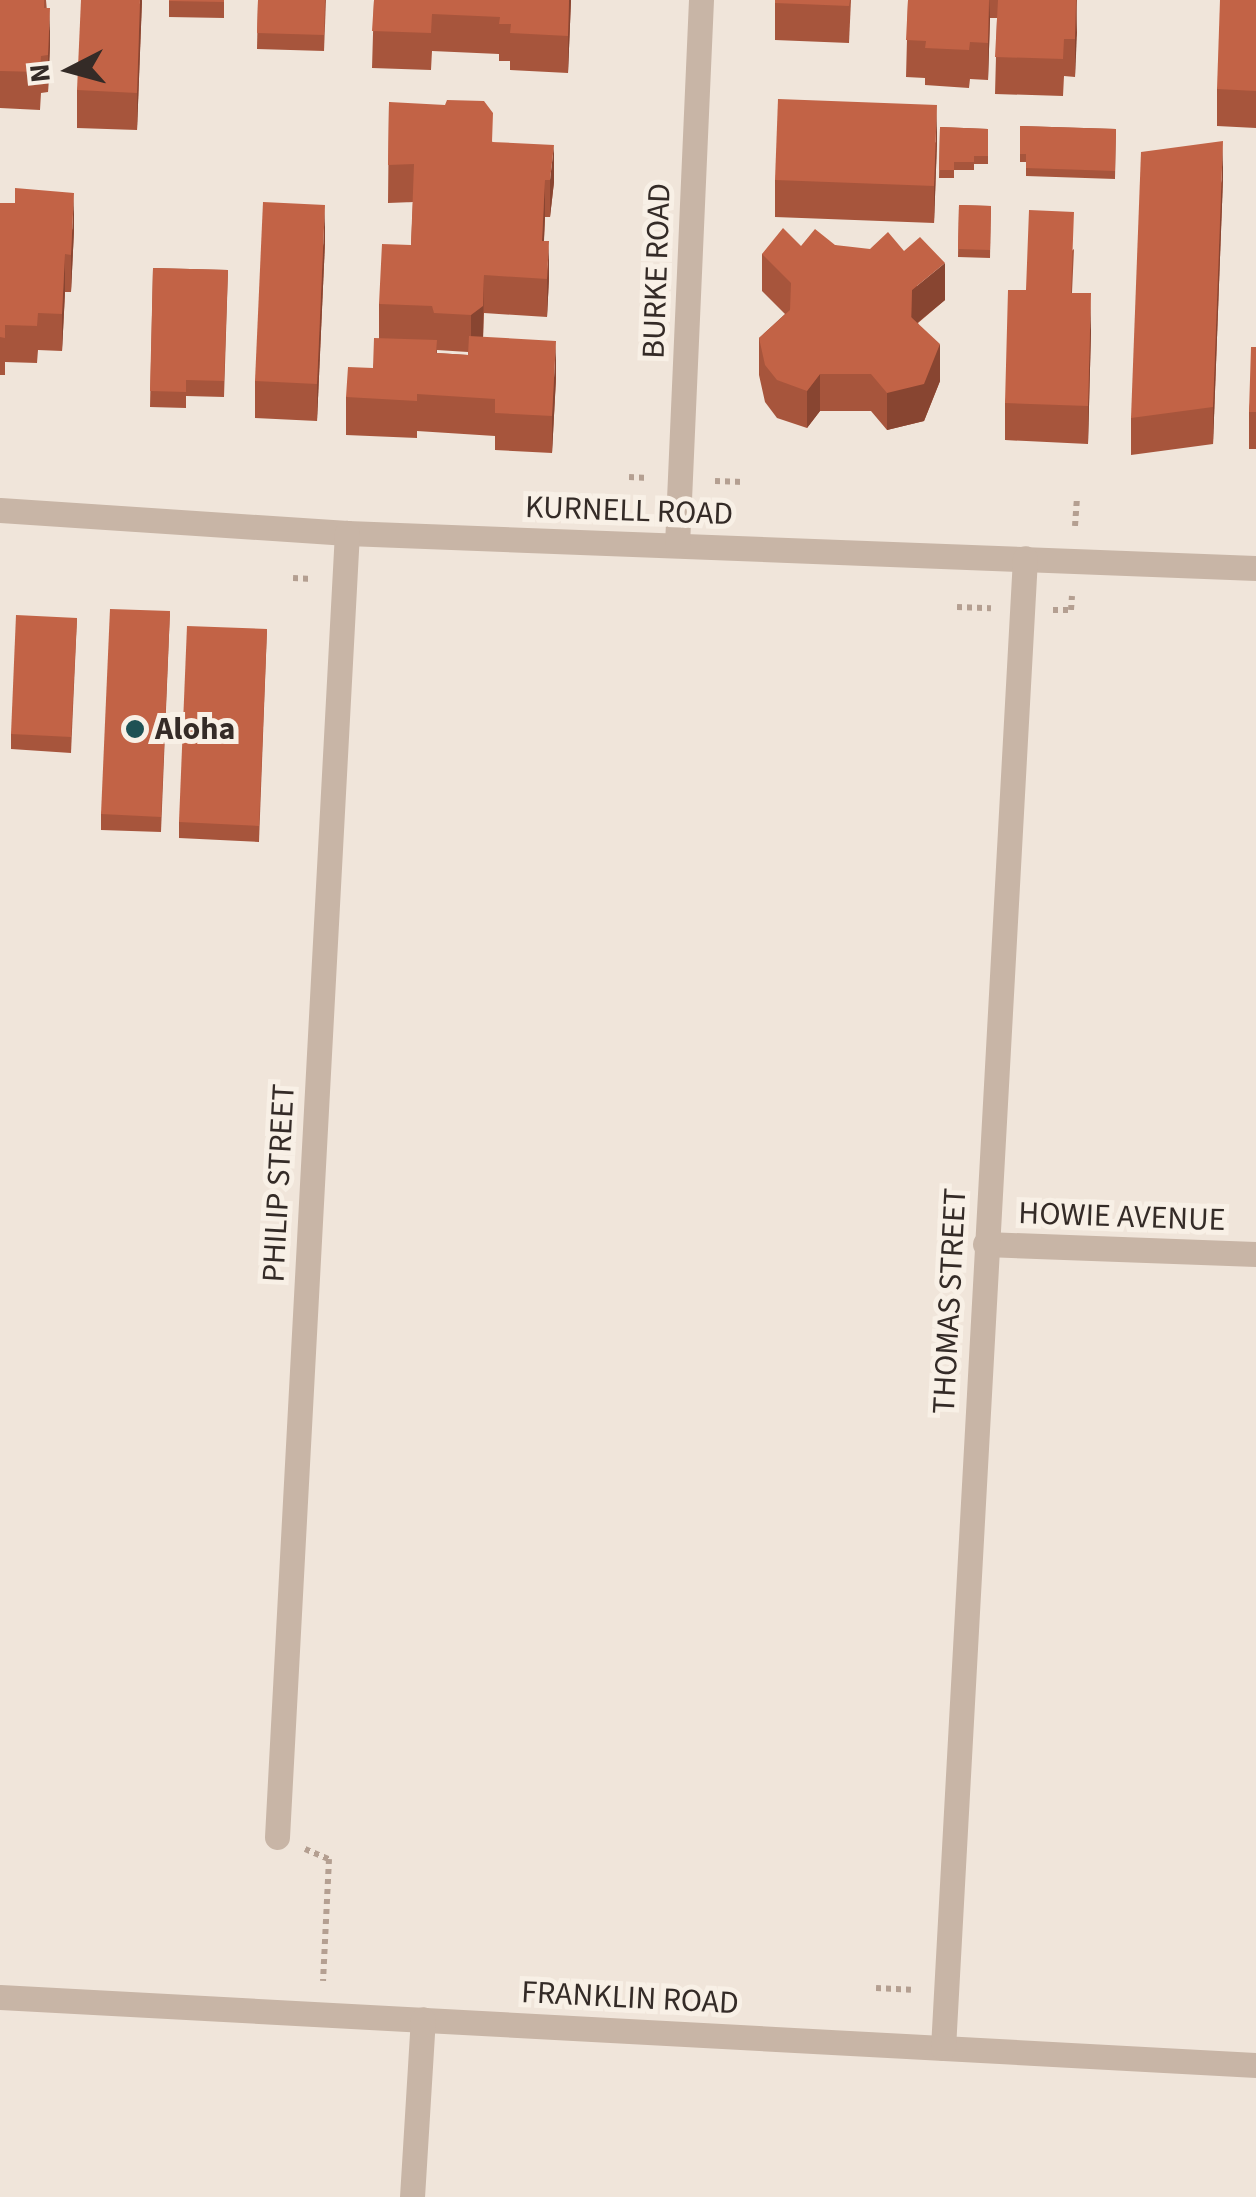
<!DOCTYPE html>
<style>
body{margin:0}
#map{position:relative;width:1256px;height:2197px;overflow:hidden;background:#f0e5da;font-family:"Source Sans 3",sans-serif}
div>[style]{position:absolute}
.path>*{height:6px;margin-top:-3px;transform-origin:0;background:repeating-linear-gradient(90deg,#b49f91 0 5px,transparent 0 10px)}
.minor>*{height:25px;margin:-12.5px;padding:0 12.5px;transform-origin:12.5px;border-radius:12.5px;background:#c8b5a6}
.wall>*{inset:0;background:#a7553c}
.shaded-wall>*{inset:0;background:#884531}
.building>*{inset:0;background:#c26346}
.dots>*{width:28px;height:28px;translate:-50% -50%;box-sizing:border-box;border:5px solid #f8f0e6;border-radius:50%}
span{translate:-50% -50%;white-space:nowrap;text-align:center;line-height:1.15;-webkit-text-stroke:10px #f8f0e6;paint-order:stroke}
.street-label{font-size:32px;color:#342b27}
.poi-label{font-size:32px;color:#342b27;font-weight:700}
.left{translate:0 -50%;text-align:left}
.north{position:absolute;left:20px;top:20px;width:100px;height:100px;-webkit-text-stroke:8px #f8f0e6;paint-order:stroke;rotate:264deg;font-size:28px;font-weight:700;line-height:40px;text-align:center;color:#342b27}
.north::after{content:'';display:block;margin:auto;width:35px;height:45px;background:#342b27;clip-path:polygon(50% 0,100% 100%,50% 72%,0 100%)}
</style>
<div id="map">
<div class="path">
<div style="left:629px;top:477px;width:19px;rotate:3deg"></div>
<div style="left:715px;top:481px;width:29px;rotate:2deg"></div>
<div style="left:1075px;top:526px;width:29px;rotate:-86deg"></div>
<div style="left:293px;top:578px;width:19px;rotate:3deg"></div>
<div style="left:957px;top:607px;width:34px;rotate:2deg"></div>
<div style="left:1053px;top:610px;width:18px"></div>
<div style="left:1071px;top:610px;width:14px;rotate:-86deg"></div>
<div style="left:305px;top:1849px;width:26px;rotate:23deg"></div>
<div style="left:329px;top:1859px;width:122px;rotate:92.8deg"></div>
<div style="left:876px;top:1988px;width:35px;rotate:3deg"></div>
</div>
<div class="minor">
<div style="left:0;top:510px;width:348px;rotate:3.8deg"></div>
<div style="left:347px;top:533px;width:910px;rotate:2.21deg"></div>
<div style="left:677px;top:545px;width:546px;rotate:-87.48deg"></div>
<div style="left:985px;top:1244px;width:271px;rotate:2.1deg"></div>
<div style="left:277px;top:1837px;width:1306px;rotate:-86.93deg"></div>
<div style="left:0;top:1997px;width:1258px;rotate:3.1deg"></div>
<div style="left:943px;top:2048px;width:1492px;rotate:-86.85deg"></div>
<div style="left:412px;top:2197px;width:178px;rotate:-86.5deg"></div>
</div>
<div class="wall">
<div style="clip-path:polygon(0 0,46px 0,50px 45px,48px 92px,41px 93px,40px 110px,0 108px)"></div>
<div style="clip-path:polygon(142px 0,137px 130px,77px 128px,77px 90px)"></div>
<div style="clip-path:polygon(169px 0,224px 0,224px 18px,169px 17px)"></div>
<div style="clip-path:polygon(258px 0,326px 0,324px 51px,257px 49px)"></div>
<div style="clip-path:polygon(374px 0,571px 0,568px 73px,510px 70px,510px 61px,499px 61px,499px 54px,432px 51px,431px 70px,372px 68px)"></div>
<div style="clip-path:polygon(775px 0,851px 0,849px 43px,775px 40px)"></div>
<div style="clip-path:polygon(908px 0,1077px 0,1075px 77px,1064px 76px,1063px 96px,995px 94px,997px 18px,990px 18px,988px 80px,970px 79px,969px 88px,925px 85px,925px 78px,906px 77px)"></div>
<div style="clip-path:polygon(1256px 0,1256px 128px,1217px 126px,1217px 89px)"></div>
<div style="clip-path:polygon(evenodd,389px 102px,493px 142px,554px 182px,550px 217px,545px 217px,544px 241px,549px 278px,547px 317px,484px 313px,483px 337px,556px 378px,552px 453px,495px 450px,495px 436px,417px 431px,417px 438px,346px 435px,346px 397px,373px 368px,379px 338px,379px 304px,411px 245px,413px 202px,388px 203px,389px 102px,437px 350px,468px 352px,468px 355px,437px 353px,437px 350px)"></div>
<div style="clip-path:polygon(1020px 126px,1116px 129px,1115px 179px,1026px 176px,1026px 162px,1020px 162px)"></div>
<div style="clip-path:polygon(940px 127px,988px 129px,988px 164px,974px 164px,974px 170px,954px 170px,954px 178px,939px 178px)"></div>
<div style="clip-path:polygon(937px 142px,934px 223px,775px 217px,775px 180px)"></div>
<div style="clip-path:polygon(1223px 178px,1213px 444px,1131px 455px,1131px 418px)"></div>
<div style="clip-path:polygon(0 203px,74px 230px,71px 292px,65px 292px,62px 351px,38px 350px,37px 363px,5px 362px,5px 375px,0 375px)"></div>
<div style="clip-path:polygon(959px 205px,991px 206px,990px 258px,958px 257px)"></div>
<div style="clip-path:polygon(325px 242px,317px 421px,255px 418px,255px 381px)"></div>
<div style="clip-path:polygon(835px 245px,945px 300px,918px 323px,940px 381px,924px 421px,887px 430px,871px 411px,820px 411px,807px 428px,777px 418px,765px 402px,759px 375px,759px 338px,785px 314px,762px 291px,762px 254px,801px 246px)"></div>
<div style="clip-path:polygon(1074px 249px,1072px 293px,1091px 331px,1088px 444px,1005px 440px,1005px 403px,1026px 290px)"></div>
<div style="clip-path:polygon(153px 268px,228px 270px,224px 397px,186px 396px,186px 408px,150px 407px)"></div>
<div style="clip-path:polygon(1256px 347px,1256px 449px,1249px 449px,1249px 412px)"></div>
<div style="clip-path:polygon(170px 611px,161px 832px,101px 830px,101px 814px)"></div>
<div style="clip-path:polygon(77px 618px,71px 753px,11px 749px,11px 734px)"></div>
<div style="clip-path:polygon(267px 629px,259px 842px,179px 838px,179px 822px)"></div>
</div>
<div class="shaded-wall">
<div style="clip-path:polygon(140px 0,142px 0,137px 130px,137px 93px)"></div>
<div style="clip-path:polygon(569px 0,571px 0,568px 73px,568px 36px)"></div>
<div style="clip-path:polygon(989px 0,990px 18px,988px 80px,988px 43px)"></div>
<div style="clip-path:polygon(1076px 0,1077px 33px,1075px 77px,1075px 39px)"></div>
<div style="clip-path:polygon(50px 8px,50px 45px,48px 92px,48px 55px)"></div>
<div style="clip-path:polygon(937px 105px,937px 142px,934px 223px,934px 186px)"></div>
<div style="clip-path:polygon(1223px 141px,1223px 178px,1213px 444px,1213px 407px)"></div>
<div style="clip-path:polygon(554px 145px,554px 182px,550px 217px,550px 180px)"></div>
<div style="clip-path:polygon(545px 180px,545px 217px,542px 278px,542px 241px)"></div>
<div style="clip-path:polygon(74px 193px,74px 230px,71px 292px,71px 255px)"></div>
<div style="clip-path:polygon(325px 205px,325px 242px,317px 421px,317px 384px)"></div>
<div style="clip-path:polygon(549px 241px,549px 278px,547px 317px,547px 279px)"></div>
<div style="clip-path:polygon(65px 254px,65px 292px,62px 351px,62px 314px)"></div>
<div style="clip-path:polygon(945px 263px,945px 300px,912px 327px,911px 354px,912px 290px)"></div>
<div style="clip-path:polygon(484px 275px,483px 343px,471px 352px,471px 315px)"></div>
<div style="clip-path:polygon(1091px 293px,1091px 331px,1088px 444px,1088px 406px)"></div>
<div style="clip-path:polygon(556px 341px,556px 378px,552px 453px,552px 416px)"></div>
<div style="clip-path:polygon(940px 344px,940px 381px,924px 421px,887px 430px,887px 393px)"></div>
<div style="clip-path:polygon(820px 374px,820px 411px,807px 428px,807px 391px)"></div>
</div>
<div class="building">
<div style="clip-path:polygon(0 0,44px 0,44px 8px,50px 8px,48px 55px,41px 56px,40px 72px,0 71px)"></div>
<div style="clip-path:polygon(81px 0,140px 0,137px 93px,77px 90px)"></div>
<div style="clip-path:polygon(169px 0,224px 0,224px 2px,169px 1px)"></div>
<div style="clip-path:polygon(258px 0,325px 0,324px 35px,257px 33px)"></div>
<div style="clip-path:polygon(374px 0,569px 0,568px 36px,510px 33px,511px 24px,499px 24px,500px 17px,432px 14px,431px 33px,372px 31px)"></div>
<div style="clip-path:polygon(775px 0,850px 0,849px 6px,775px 3px)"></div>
<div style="clip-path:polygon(908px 0,989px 0,988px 43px,970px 42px,969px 50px,925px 48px,926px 41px,906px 40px)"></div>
<div style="clip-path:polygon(998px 0,1076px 0,1075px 39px,1064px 39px,1063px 59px,995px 57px)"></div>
<div style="clip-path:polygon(1220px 0,1256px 0,1256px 91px,1217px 89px)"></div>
<div style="clip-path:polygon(778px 99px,937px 105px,934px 186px,775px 180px)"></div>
<div style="clip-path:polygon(447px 100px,484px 101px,493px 113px,492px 142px,554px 145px,550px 180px,545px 180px,542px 241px,549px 241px,547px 279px,484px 275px,483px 306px,471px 315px,434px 313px,432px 306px,379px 304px,382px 244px,411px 245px,414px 164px,388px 165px,389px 102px,445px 105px)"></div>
<div style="clip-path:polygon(1020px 126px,1116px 129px,1115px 171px,1026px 168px,1026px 154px,1020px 154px)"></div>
<div style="clip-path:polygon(940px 127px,988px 129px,988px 156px,974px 156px,974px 162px,954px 162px,954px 170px,939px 170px)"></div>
<div style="clip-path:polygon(1223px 141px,1213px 407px,1131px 418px,1141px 152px)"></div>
<div style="clip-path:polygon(15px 188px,74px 193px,71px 255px,65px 254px,62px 314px,38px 313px,37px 326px,5px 325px,5px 338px,0 337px,0 203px,15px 203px)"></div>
<div style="clip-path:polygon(263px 202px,325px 205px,317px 384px,255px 381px)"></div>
<div style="clip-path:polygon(959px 205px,991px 206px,990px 250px,958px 249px)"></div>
<div style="clip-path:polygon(1029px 210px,1074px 212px,1071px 293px,1091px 293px,1088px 406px,1005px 403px,1008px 290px,1026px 290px)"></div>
<div style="clip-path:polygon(783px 228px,801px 246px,815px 229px,835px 245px,870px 249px,888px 232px,904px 251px,920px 237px,945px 263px,912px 290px,911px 317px,940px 344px,924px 384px,887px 393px,871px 374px,820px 374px,807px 391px,777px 380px,765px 365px,759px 338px,790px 310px,791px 283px,762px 254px)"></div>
<div style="clip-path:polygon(153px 268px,228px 270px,224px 381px,186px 380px,186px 392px,150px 391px)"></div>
<div style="clip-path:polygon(469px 336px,556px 341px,552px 416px,495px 413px,495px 399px,417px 394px,417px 401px,346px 397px,348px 367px,373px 368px,374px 338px,437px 340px,436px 353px,468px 355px)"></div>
<div style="clip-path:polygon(1251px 347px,1256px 347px,1256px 412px,1249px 412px)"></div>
<div style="clip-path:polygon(110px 609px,170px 611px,161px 817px,101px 814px)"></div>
<div style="clip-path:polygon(16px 615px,77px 618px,71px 737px,11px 734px)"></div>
<div style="clip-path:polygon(187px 626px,267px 629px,259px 826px,179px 822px)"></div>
</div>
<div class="dots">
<div style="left:135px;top:729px;background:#1e5154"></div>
</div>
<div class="street-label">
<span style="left:657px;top:271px;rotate:-88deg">BURKE ROAD</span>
<span style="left:629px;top:511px;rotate:2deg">KURNELL ROAD</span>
<span style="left:279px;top:1183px;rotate:-87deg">PHILIP STREET</span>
<span style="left:1122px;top:1217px;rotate:2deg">HOWIE AVENUE</span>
<span style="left:950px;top:1301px;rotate:-87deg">THOMAS STREET</span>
<span style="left:630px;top:1998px;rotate:3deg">FRANKLIN ROAD</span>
</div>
<div class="poi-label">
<span class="left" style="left:155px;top:729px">Aloha</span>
</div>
<div class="north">N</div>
</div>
